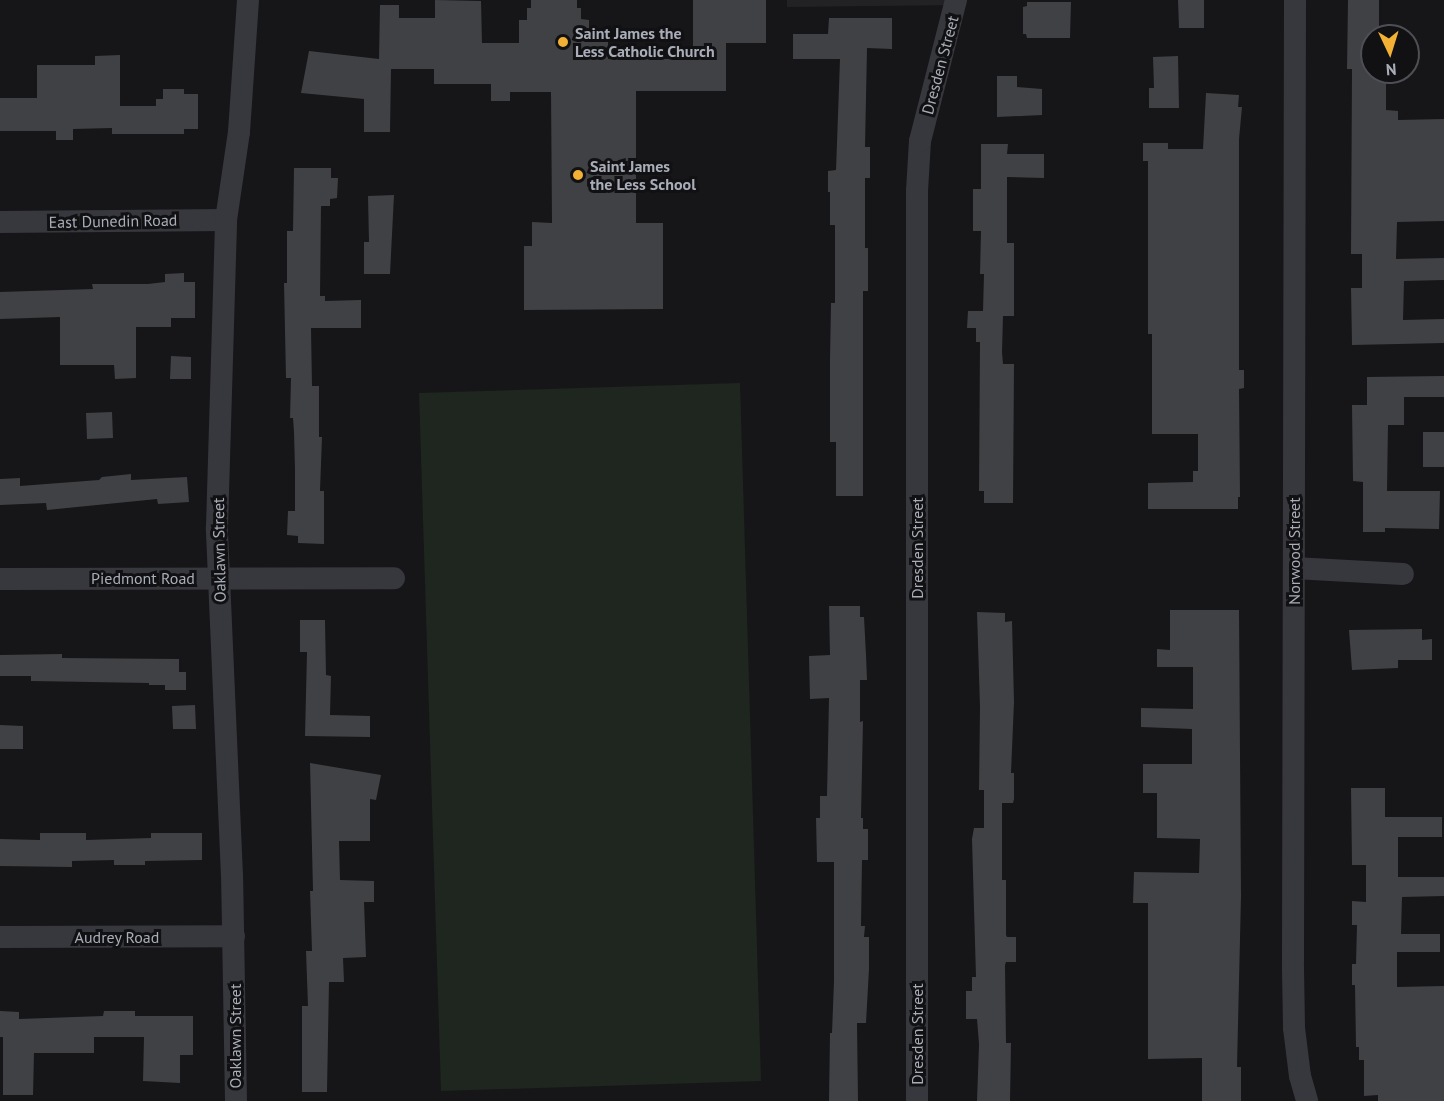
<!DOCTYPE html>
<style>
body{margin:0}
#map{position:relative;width:1444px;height:1101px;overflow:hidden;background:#161618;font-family:"PT Sans",sans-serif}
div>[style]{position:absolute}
.built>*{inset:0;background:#222225}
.green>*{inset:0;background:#1e261f}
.building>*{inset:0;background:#404145}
.minor>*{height:22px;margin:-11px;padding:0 11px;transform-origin:11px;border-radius:11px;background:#37383d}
.dots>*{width:16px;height:16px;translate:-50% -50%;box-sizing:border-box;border:3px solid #111113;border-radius:50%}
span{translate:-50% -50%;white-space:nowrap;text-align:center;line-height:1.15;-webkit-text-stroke:6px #111113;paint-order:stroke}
.poi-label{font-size:16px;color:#a8adb8;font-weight:700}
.left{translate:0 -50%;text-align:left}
.street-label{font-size:16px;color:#a8adb8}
.north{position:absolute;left:1360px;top:24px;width:60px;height:60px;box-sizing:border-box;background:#111113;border:2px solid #4d4f55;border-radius:50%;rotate:176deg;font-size:16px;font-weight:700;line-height:24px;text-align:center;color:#a8adb8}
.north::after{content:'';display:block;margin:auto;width:21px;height:27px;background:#f2b134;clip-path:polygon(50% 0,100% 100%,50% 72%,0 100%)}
</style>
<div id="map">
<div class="built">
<div style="clip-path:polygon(787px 0,961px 0,960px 5px,787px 7px)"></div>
</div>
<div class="green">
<div style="clip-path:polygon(740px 383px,761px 1081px,441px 1091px,419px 393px)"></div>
</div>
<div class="building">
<div style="clip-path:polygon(435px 0,481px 1px,482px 43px,519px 43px,519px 20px,527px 20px,527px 8px,531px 8px,531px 0,577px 0,577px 8px,581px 8px,581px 19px,589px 20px,589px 40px,608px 40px,608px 59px,693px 59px,693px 0,766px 0,766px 43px,726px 43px,726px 91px,636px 91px,636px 223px,663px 223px,663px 309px,524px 310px,524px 246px,532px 246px,532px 222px,552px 223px,551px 92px,510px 92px,510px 101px,491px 101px,491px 84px,434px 84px,434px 69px,391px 69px,390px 132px,364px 132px,364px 99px,301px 93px,309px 51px,379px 59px,380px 5px,399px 5px,399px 18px,435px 18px)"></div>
<div style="clip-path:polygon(1178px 0,1204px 0,1204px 28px,1179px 28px)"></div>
<div style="clip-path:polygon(1348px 0,1379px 0,1379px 36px,1372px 36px,1372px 72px,1386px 72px,1386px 110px,1398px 111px,1398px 120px,1444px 119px,1444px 221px,1397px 222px,1396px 259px,1444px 258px,1444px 280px,1404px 281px,1403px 320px,1444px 319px,1444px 343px,1352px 345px,1351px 288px,1362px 288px,1362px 254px,1351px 254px,1352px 69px,1347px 69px)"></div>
<div style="clip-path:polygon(1027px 2px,1071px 2px,1070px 38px,1027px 38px,1026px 34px,1023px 34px,1023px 7px,1027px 6px)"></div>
<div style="clip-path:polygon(829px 18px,892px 18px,892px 49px,867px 48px,865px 147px,870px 147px,870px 178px,865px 178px,865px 248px,868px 248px,868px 291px,863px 291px,863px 496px,836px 496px,836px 442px,830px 442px,830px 359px,831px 303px,835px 303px,835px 225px,830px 225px,830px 192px,828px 192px,828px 171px,836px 170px,840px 59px,793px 59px,793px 34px,828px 34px)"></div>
<div style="clip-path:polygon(120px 55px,120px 106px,156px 106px,156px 99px,163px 99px,163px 89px,184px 89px,184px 94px,198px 94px,198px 129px,184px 129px,184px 134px,112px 134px,112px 128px,73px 129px,73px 140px,56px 140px,56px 131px,0 131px,0 98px,37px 98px,37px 65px,95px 65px,95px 56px)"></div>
<div style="clip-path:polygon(1178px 56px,1179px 108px,1149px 108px,1149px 88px,1154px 88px,1153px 57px)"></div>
<div style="clip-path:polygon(997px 76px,1017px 76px,1017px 87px,1042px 89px,1042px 115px,997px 117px)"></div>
<div style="clip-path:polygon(1206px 93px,1239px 95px,1238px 107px,1242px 107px,1239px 139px,1239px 370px,1244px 370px,1244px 388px,1239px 389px,1240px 497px,1238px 497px,1238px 509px,1148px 509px,1148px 483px,1193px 482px,1193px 471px,1198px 471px,1198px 434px,1152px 434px,1152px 334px,1148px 334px,1148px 161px,1143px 161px,1143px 143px,1168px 143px,1168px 149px,1203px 149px)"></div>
<div style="clip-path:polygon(981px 144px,1008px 144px,1007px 154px,1044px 154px,1044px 178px,1007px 177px,1007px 243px,1014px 243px,1014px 316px,1003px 316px,1002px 352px,1003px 364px,1014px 364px,1013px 503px,984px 503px,984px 491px,979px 491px,980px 342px,976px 342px,976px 328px,967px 328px,968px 311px,983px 311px,984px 274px,980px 274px,981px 231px,973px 231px,973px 189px,981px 189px)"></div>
<div style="clip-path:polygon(294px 168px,331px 168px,331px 178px,338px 178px,337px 198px,330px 199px,330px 206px,321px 206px,320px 296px,325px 296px,325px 301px,361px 300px,361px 328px,311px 328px,312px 386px,319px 386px,319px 437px,322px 437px,320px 491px,324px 491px,324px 544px,298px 543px,298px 536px,287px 535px,288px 511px,295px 511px,295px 470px,294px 432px,293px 418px,290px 418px,291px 378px,286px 378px,284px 283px,287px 283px,287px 231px,293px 231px)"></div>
<div style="clip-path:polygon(394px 195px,390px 274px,364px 274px,364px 242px,369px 242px,368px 196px)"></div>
<div style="clip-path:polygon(184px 273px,184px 282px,195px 282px,195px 318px,171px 318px,171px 327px,136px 327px,136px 378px,115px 379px,114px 365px,60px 365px,60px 317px,0 319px,0 292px,93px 289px,92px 284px,148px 284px,165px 282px,165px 274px)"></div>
<div style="clip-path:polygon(171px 356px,191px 357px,191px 379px,170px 379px)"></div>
<div style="clip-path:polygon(1444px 376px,1444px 397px,1404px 397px,1404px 425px,1388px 425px,1387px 491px,1440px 491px,1439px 529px,1385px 528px,1385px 532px,1363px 532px,1363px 482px,1353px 481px,1352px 405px,1367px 405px,1367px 377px)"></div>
<div style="clip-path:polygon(112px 412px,113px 438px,87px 439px,86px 413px)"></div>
<div style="clip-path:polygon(1423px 432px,1444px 432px,1444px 467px,1423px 467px)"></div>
<div style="clip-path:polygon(131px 474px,131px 480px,187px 477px,189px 502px,158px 504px,157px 499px,47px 510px,46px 503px,0 505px,0 479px,20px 478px,20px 486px,99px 480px,102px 477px)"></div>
<div style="clip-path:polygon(829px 606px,860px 606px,860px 617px,864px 617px,866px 655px,867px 680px,860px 680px,860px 722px,863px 721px,861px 818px,863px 818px,863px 829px,868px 829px,868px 860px,862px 860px,861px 926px,865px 926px,864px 937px,869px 937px,869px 969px,866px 1023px,857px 1023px,858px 1101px,829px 1101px,830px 1033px,832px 1033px,834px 981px,834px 862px,817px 862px,816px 818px,820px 818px,820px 796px,827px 796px,829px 698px,810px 699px,809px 656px,830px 655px)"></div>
<div style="clip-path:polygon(1170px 610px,1239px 610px,1241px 896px,1237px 1067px,1241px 1067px,1241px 1101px,1202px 1101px,1202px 1058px,1148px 1059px,1148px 903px,1133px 903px,1134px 872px,1199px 873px,1200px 839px,1157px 838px,1157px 793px,1143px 793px,1143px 764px,1192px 764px,1192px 729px,1141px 727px,1141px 708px,1193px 709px,1193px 667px,1157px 667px,1157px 649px,1170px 650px)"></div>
<div style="clip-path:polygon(977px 612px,1005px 613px,1005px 622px,1012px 621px,1014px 702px,1011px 773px,1014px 773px,1014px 799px,1013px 803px,1002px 803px,1002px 880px,1006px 880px,1006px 935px,1007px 937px,1016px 937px,1016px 962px,1006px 962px,1005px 965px,1006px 1043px,1011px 1043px,1010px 1101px,977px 1101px,979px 1044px,977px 1019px,966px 1019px,966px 991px,972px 991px,972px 977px,976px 977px,972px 839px,974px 828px,984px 828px,984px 790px,979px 790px,980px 707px)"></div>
<div style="clip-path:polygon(300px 620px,325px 620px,326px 675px,331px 676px,330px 715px,370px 716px,370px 737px,305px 736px,307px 652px,300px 652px)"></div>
<div style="clip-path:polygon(1422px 629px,1422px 640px,1432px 639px,1432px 660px,1398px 660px,1398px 668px,1352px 670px,1349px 630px)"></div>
<div style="clip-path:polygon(62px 654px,62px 658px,179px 659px,179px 672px,186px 672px,186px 690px,165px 690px,165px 685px,149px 685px,149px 683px,31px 681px,31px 676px,0 676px,0 655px)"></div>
<div style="clip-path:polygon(195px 705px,196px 729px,173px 729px,172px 706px)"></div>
<div style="clip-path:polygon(0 725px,23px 726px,23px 749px,0 749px)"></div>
<div style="clip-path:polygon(310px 763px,381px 775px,376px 800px,370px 799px,370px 841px,339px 841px,340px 880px,374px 881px,374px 902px,364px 902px,366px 957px,343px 958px,344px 982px,329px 982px,327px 1092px,302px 1092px,302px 1006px,308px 1006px,306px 951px,312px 951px,310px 891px,313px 891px)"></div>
<div style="clip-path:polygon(1351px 788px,1385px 788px,1385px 817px,1442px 817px,1442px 837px,1398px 837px,1398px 877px,1444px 877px,1444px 896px,1402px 897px,1401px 934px,1440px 934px,1440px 952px,1397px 952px,1397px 987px,1444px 986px,1444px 1101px,1378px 1101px,1378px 1095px,1364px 1096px,1364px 1060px,1359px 1060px,1359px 1047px,1356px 1047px,1355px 985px,1352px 985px,1352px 964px,1356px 964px,1357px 925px,1352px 925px,1352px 901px,1366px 902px,1366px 865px,1352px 865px)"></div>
<div style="clip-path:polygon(40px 833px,86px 833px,86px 840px,151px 838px,151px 833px,202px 833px,202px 860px,145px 861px,145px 865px,114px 865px,114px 860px,72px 861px,72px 867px,0 866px,0 839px,40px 840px)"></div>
<div style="clip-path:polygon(0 1011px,19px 1012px,19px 1019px,103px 1016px,104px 1011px,135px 1011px,135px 1016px,193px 1016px,193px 1055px,180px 1055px,180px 1083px,143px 1081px,144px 1037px,94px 1037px,94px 1053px,34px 1053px,33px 1095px,3px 1095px,3px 1037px,0 1037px)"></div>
</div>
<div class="minor">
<div style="left:1295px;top:0;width:969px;rotate:90.12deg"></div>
<div style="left:1293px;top:969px;width:59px;rotate:89deg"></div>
<div style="left:1294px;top:1028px;width:48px;rotate:82.9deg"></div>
<div style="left:1300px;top:1076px;width:26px;rotate:74deg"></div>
<div style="left:0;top:222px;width:226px;rotate:-0.5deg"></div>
<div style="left:1294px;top:568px;width:109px;rotate:3.2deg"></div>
<div style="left:0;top:579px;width:394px;rotate:-0.1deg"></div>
<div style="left:0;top:937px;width:234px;rotate:-0.2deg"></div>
<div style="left:236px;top:1101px;width:225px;rotate:-91deg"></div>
<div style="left:232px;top:876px;width:349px;rotate:-92.5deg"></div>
<div style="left:217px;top:527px;width:307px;rotate:-88.3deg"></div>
<div style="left:226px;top:220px;width:89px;rotate:-81.6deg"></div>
<div style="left:239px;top:132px;width:132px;rotate:-86.1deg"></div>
<div style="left:917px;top:1101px;width:910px;rotate:-90deg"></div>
<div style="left:917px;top:191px;width:50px;rotate:-86.6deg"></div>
<div style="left:920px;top:141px;width:146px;rotate:-75.7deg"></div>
</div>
<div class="dots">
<div style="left:563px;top:42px;background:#f2b134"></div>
<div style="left:578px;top:175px;background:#f2b134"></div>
</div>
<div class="poi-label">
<span class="left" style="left:575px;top:42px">Saint James the<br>Less Catholic Church</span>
<span class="left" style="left:590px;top:175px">Saint James<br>the Less School</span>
</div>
<div class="street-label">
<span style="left:940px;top:65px;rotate:-75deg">Dresden Street</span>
<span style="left:113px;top:221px;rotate:-1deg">East Dunedin Road</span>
<span style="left:917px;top:548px;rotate:-90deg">Dresden Street</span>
<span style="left:219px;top:550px;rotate:-91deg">Oaklawn Street</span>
<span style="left:1294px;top:551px;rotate:-90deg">Norwood Street</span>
<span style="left:143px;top:578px">Piedmont Road</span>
<span style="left:117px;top:937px">Audrey Road</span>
<span style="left:917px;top:1034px;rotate:-90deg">Dresden Street</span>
<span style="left:235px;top:1036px;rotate:-90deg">Oaklawn Street</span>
</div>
<div class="north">N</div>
</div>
